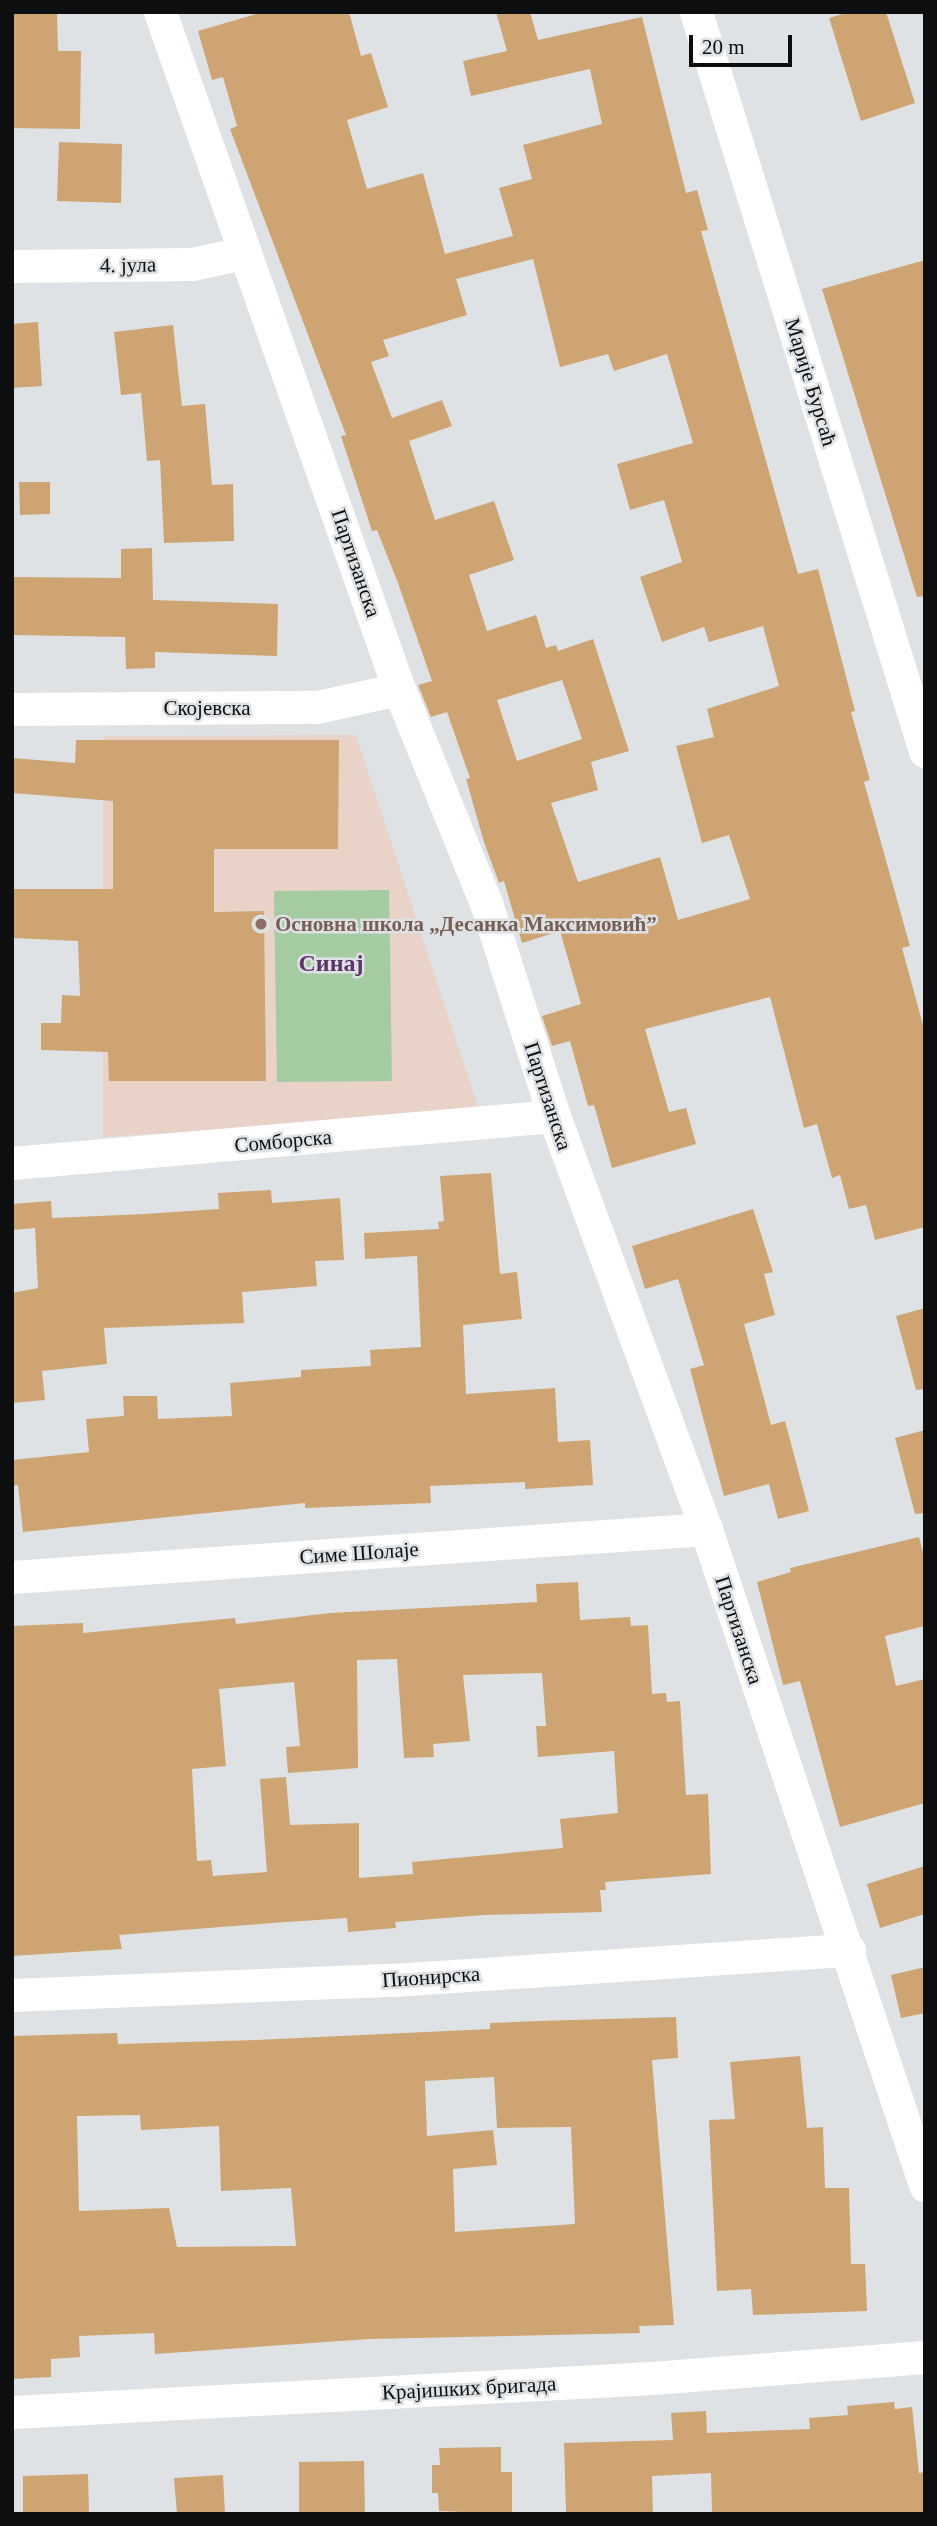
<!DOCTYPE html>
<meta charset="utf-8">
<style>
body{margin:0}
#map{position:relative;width:937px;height:2526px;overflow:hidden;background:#dee2e5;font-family:"Times New Roman",serif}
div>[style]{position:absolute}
.education>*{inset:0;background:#e9d2c7}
.green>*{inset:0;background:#a4cba1}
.building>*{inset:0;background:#cea572}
.street>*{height:33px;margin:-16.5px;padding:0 16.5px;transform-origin:16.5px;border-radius:16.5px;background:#fff}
.dots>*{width:19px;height:19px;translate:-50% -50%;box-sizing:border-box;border:4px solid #dee2e5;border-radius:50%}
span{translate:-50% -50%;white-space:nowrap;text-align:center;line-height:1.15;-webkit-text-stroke:5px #dee2e5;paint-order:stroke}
.street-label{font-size:21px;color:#0d0e10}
.education-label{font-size:21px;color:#785e54;font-weight:700}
.left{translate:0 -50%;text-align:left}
.quarter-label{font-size:24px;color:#5d3369;font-weight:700}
.frame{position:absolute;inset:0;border:14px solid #0d0e10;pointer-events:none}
.scale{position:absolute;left:689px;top:35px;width:103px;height:32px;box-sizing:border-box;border:4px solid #0d0e10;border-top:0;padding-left:9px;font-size:21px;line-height:24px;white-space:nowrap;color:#0d0e10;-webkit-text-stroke:5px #dee2e5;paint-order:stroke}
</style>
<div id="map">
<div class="education">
<div style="clip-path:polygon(356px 735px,480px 1113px,103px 1137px,103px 736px)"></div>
</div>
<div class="green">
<div style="clip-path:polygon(389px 890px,392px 1081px,277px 1082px,274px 891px)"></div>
</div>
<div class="building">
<div style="clip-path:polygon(12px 12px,57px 12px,58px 51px,81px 51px,80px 129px,12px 128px)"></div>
<div style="clip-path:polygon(evenodd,263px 12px,349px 12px,361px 56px,371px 53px,388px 107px,347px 120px,367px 189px,423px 173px,445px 254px,513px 236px,499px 188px,532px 179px,523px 145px,602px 124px,590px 69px,471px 96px,463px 61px,507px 51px,496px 12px,530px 12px,538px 40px,642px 17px,686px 193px,697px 190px,708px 230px,701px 231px,798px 574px,818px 569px,855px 711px,851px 712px,870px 780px,864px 782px,910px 946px,902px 948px,925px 1032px,925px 1227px,875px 1240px,866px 1205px,849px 1209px,840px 1175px,832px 1178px,817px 1124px,804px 1128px,770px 997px,645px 1029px,669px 1112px,686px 1108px,696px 1144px,612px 1168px,594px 1105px,588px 1106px,570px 1041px,552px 1046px,542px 1016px,581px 1004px,560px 931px,522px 943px,504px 881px,499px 883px,484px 842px,466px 779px,470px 778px,447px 712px,431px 717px,418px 685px,432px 681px,398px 583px,377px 530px,372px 531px,341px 436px,346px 435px,230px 129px,237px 126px,223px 77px,212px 80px,198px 31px,263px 12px,533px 259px,560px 367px,608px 354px,614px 371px,667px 354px,693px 443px,617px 464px,630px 510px,664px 500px,682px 562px,640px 577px,662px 642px,704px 627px,709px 642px,763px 626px,779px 686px,707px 709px,714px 737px,676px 746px,702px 843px,729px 835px,750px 899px,678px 920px,660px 857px,578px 882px,551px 803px,598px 790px,591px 762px,629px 751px,593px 639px,558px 651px,556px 645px,546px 648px,536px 615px,487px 631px,469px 575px,514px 560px,494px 501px,435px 520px,409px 441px,452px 426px,442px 400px,392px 418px,371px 362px,389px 356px,383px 340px,467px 315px,456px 279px,533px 259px,263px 12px,562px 680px,582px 739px,517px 761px,497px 700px,562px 680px)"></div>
<div style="clip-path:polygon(849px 12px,886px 12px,915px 103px,861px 121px,829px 18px)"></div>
<div style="clip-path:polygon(59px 142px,122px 144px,121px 203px,57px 201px)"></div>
<div style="clip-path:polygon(925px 260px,925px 596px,917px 597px,822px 289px)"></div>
<div style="clip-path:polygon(38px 322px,42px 386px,12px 388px,12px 324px)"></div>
<div style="clip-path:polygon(173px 325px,182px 406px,205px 404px,212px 485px,233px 484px,234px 541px,164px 543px,160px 460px,147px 461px,141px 393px,121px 395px,114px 332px)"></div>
<div style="clip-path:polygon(19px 482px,50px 482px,50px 514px,20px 515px)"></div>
<div style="clip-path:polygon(152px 548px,153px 600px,278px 604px,277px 656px,155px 652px,155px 668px,126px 669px,125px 637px,12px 635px,12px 577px,121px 578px,121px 549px)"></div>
<div style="clip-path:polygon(76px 740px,339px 740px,338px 849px,214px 849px,214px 912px,264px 911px,266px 1081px,109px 1081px,108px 1052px,41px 1050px,41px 1023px,61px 1023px,62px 995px,80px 996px,78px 941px,12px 938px,12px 889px,113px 889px,113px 801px,12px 793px,12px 758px,75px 763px)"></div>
<div style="clip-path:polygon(491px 1173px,500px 1274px,517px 1272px,522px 1319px,463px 1325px,466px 1394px,555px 1388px,558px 1442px,590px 1440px,593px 1485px,525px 1489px,525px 1482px,430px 1486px,431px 1503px,305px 1508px,305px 1503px,23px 1532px,18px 1485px,12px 1486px,12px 1460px,89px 1452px,86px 1419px,124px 1416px,123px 1396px,157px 1396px,158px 1419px,232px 1416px,230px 1383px,301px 1377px,301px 1370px,371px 1366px,370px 1350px,421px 1347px,417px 1256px,365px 1259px,364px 1233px,439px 1229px,438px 1222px,444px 1221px,440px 1176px)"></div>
<div style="clip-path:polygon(271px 1190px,272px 1203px,340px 1198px,344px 1260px,315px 1261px,317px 1286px,242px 1292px,244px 1323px,104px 1328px,107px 1364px,42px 1371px,45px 1400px,12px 1403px,12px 1293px,38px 1288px,35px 1228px,12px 1230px,12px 1204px,51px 1201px,52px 1218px,144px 1214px,219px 1209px,218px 1193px)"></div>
<div style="clip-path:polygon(753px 1209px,773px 1272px,764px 1274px,775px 1315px,744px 1324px,771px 1425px,785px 1421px,809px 1511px,778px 1519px,769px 1484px,724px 1496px,690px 1369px,704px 1365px,678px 1279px,645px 1289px,632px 1246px)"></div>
<div style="clip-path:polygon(925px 1308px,925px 1389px,916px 1390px,896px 1316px)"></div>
<div style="clip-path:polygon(925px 1430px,925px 1513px,915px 1514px,895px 1438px)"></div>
<div style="clip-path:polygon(919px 1537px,925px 1560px,925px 1626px,885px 1636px,896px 1686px,925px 1679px,925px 1803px,840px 1827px,800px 1681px,783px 1685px,757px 1582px,791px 1572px,790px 1568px)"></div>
<div style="clip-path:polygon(evenodd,578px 1582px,580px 1620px,630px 1617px,631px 1626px,648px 1625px,652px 1694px,666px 1693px,667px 1702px,680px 1701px,686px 1795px,708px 1794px,711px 1874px,605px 1882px,606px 1890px,600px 1890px,602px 1912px,484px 1915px,395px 1922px,396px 1928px,348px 1932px,347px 1918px,272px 1923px,119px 1935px,122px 1949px,12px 1956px,12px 1626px,83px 1623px,83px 1633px,235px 1618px,236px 1624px,330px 1613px,537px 1602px,536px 1584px,578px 1582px,397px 1659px,404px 1758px,434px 1757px,433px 1744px,470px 1741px,463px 1675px,542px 1673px,546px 1726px,536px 1726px,538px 1757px,614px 1751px,618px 1813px,560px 1819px,563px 1848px,412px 1862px,413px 1874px,359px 1878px,359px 1823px,290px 1825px,286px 1777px,260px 1779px,267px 1872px,213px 1876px,211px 1860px,197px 1861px,192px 1769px,226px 1766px,219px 1689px,294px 1682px,300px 1746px,286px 1747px,288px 1773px,358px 1768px,357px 1660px,397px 1659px)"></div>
<div style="clip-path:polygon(925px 1866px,925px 1914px,880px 1928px,867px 1884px)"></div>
<div style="clip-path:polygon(925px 1967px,925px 2013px,901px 2018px,891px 1975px)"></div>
<div style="clip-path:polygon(evenodd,676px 2017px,678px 2058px,652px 2060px,674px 2325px,639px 2326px,640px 2333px,369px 2339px,155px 2354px,154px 2333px,79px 2336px,80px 2357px,51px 2359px,51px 2377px,12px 2379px,12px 2036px,117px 2033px,118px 2044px,256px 2040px,490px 2029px,490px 2023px,539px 2021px,676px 2017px,494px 2077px,497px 2128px,571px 2127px,575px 2224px,455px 2232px,453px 2169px,497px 2165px,493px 2130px,427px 2136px,425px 2081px,494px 2077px,676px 2017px,140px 2115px,141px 2130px,219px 2126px,221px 2191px,291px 2188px,296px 2246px,177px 2247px,169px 2208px,79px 2211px,77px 2116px,140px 2115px)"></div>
<div style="clip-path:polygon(800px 2056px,807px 2128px,823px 2127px,825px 2188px,849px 2188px,851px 2264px,865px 2264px,867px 2311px,753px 2315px,751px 2289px,717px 2291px,709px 2120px,735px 2119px,730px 2062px)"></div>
<div style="clip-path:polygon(894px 2402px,895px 2409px,912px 2407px,919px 2473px,925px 2472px,925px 2514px,712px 2514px,711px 2473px,652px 2476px,653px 2514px,566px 2512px,564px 2443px,673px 2440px,671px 2413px,706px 2411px,707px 2433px,810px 2429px,809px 2418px,848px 2415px,847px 2406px)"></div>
<div style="clip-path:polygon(501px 2447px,501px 2472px,512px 2472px,512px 2514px,439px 2511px,438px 2493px,432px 2493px,432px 2465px,440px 2465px,439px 2448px)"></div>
<div style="clip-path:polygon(364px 2461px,365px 2514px,299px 2514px,299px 2462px)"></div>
<div style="clip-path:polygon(88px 2474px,89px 2514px,23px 2514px,23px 2476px)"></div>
<div style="clip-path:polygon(223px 2475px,225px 2514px,177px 2514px,174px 2478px)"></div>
</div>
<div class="street">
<div style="left:160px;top:12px;width:718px;rotate:70.56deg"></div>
<div style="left:399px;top:689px;width:231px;rotate:67.9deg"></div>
<div style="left:486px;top:903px;width:224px;rotate:72.3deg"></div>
<div style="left:554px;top:1116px;width:440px;rotate:69.8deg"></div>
<div style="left:706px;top:1529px;width:692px;rotate:71.54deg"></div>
<div style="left:696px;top:12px;width:774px;rotate:72.78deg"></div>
<div style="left:12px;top:266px;width:180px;rotate:-0.6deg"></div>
<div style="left:192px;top:264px;width:52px;rotate:-12.2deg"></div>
<div style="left:12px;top:709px;width:305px;rotate:-0.4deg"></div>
<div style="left:317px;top:707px;width:84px;rotate:-12.4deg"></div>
<div style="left:12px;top:1163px;width:544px;rotate:-4.96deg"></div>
<div style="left:12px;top:1577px;width:696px;rotate:-3.96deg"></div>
<div style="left:12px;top:1995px;width:381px;rotate:-2.3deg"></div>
<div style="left:393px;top:1980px;width:457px;rotate:-3.8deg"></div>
<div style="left:12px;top:2412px;width:641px;rotate:-3.04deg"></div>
<div style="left:652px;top:2378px;width:274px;rotate:-4.4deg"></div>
</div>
<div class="dots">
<div style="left:261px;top:924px;background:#8d6e63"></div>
</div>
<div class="street-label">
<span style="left:128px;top:265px;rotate:-1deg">4. јула</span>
<span style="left:811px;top:382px;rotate:73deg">Марије Бурсаћ</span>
<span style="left:356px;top:563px;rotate:71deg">Партизанска</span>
<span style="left:207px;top:708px">Скојевска</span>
<span style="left:548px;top:1096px;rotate:72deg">Партизанска</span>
<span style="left:283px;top:1141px;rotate:-5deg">Сомборска</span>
<span style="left:359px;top:1553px;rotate:-4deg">Симе Шолаје</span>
<span style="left:739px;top:1630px;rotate:72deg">Партизанска</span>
<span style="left:431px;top:1977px;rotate:-4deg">Пионирска</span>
<span style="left:469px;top:2388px;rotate:-3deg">Крајишких бригада</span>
</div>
<div class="education-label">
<span class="left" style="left:275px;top:924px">Основна школа „Десанка Максимовић”</span>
</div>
<div class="quarter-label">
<span style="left:331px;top:964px">Синај</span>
</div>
<div class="frame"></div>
<div class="scale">20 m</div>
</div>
